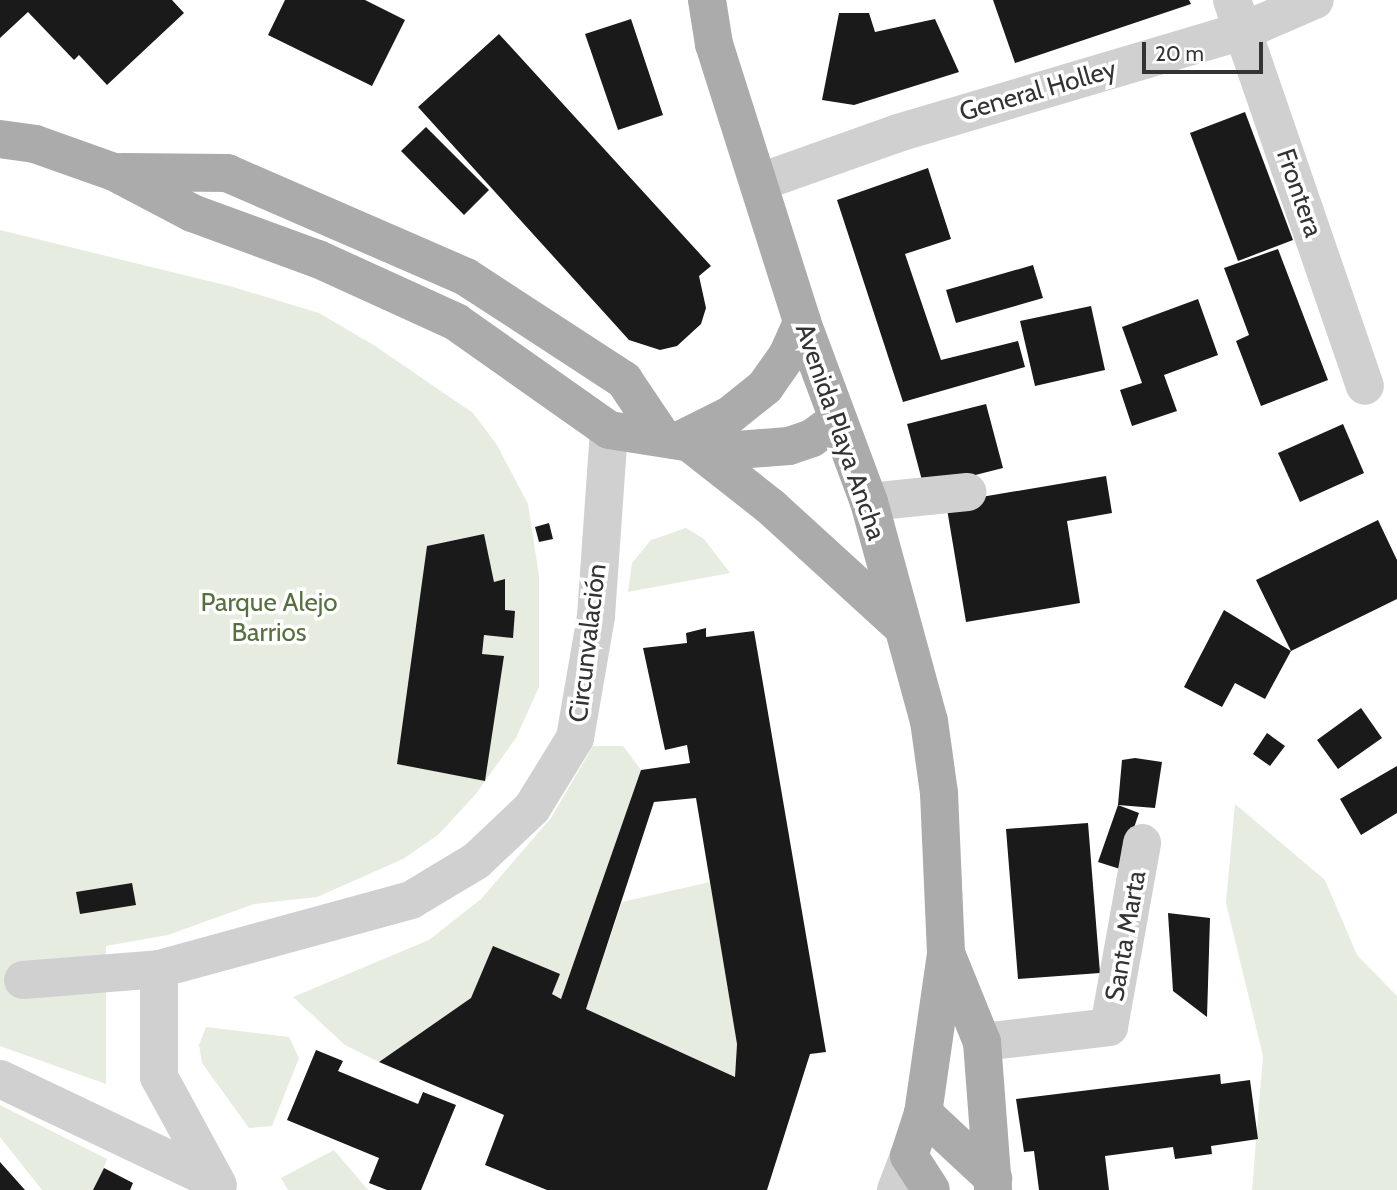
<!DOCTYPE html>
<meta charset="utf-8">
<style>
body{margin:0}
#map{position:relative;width:1397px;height:1190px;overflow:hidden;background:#fff;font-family:Cabin,sans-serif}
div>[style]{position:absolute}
.green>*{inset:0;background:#e6ecdf}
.building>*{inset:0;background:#1a1a1a}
.minor>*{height:38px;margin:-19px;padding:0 19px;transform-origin:19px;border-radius:19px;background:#d0d0d0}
.major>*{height:38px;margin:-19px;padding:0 19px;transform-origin:19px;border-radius:19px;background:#ababab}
span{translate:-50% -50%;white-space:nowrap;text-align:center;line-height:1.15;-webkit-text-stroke:7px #fff;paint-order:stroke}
.street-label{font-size:26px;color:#333}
.park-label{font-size:26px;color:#56703f}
.scale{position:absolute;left:1142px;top:42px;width:121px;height:32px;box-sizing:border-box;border:4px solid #333;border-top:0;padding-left:9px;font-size:21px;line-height:24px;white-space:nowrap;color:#333;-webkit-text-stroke:5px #fff;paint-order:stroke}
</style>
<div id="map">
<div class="green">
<div style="clip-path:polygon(0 230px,233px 287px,319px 313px,375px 346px,473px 413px,497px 445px,528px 504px,539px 576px,539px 687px,516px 738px,475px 795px,438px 835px,403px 859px,317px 897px,254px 904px,168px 935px,106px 946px,106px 1084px,0 1046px)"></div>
<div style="clip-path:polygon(686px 528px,704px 539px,730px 573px,628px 592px,632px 563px,651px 540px)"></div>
<div style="clip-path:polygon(593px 746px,623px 746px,641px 770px,561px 999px,552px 994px,560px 974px,471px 998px,379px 1062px,345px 1045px,293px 997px,429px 940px,481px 899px,551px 818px)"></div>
<div style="clip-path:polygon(1235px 804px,1325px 880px,1357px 955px,1397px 996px,1397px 1190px,1252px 1190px,1263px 1056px,1226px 903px)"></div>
<div style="clip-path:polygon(710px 882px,737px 1044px,735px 1077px,586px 1009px,622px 902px)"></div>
<div style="clip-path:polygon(206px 1027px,289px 1037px,299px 1058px,272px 1126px,249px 1128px,202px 1063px,199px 1045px)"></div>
<div style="clip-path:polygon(0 1105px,107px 1159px,95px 1190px,42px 1190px,0 1137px)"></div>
<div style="clip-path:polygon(334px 1150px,368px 1190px,288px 1190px,281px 1178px)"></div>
</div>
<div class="building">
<div style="clip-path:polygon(0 0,172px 0,184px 13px,107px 85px,79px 55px,74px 60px,28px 12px,0 38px)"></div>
<div style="clip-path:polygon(285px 0,365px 0,405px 20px,372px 86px,268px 35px)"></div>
<div style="clip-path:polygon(993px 0,1189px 0,1191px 4px,1015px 63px)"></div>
<div style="clip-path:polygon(839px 13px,869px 13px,875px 32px,935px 19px,959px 72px,854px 105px,822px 100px)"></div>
<div style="clip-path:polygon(631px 19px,663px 115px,618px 130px,585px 34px)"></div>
<div style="clip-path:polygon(499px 34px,711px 266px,699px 276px,706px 308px,701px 324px,677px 346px,660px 350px,629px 340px,418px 107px)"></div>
<div style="clip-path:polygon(1245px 112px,1293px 240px,1238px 261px,1190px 133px)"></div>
<div style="clip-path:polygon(426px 127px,489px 190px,464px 215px,401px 151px)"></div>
<div style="clip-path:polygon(928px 168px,951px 239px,905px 254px,941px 360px,1018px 341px,1025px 367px,903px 402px,837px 200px)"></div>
<div style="clip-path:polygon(1278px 249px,1328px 380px,1261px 406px,1236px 341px,1249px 335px,1224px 268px)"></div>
<div style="clip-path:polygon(1033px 265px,1043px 298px,956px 323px,946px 290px)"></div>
<div style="clip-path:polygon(1198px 299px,1218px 355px,1164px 375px,1177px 411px,1132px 426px,1120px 390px,1142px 383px,1122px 327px)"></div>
<div style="clip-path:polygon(1091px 306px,1105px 370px,1035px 386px,1020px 321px)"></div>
<div style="clip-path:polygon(986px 404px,1003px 468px,924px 488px,907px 424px)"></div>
<div style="clip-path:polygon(1343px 424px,1364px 473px,1300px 502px,1278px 453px)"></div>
<div style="clip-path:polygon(1106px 476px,1112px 513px,1067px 521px,1080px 603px,966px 622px,946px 503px)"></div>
<div style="clip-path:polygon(1378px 520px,1397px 560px,1397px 599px,1291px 651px,1265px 699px,1235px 683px,1222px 707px,1184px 687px,1224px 610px,1291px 651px,1256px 580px)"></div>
<div style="clip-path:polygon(549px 523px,553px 539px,539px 542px,535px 527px)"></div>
<div style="clip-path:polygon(484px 534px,494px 582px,505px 579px,505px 610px,515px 611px,513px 638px,484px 635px,482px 654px,504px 656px,485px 781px,397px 764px,427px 546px)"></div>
<div style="clip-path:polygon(evenodd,706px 628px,706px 637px,754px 631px,826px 1052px,810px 1054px,767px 1190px,547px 1190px,485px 1165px,504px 1115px,379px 1062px,471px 998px,493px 946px,560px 974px,552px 994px,561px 999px,641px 770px,690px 763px,687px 745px,665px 750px,643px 648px,687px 643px,686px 633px,706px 628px,696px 798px,737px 1044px,735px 1077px,586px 1009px,654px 802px,696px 798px)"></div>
<div style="clip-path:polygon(1361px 708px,1382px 738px,1338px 769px,1317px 740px)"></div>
<div style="clip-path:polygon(1267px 733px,1285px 746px,1270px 766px,1253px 754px)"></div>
<div style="clip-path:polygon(1135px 758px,1162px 762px,1155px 808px,1118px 805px,1122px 760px)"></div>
<div style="clip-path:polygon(1397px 766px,1397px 813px,1361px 835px,1340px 799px)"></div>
<div style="clip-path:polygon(1118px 805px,1139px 813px,1120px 869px,1098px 862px)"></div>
<div style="clip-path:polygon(1088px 823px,1100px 973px,1018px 979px,1006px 829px)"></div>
<div style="clip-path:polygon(132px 883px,136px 905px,80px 914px,76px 892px)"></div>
<div style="clip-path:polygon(1168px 913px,1210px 918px,1207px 1017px,1173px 991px)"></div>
<div style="clip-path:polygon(316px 1050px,343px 1061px,338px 1071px,418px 1104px,423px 1092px,456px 1105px,421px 1190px,387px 1190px,369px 1183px,379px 1158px,287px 1120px)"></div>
<div style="clip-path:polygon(1220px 1074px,1221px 1084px,1250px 1080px,1258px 1139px,1211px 1146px,1212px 1154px,1175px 1159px,1173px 1147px,1105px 1156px,1109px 1190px,1039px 1190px,1034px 1151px,1024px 1152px,1016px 1099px)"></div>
<div style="clip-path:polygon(0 1162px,25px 1190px,0 1190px)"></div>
<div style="clip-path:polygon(104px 1168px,133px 1183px,130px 1190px,93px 1190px)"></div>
</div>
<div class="minor">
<div style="left:1232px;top:0;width:408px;rotate:71deg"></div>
<div style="left:760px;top:182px;width:146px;rotate:-19.5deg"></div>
<div style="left:898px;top:133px;width:360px;rotate:-16.5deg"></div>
<div style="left:1243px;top:31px;width:78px;rotate:-23.3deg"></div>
<div style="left:869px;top:502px;width:99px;rotate:-5.8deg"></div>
<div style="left:159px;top:969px;width:108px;rotate:90deg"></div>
<div style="left:159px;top:1077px;width:123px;rotate:61.4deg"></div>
<div style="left:23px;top:980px;width:136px;rotate:-4.6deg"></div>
<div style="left:159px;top:969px;width:261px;rotate:-15.3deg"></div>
<div style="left:411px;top:900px;width:76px;rotate:-31deg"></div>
<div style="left:476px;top:861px;width:77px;rotate:-43.4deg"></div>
<div style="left:532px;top:808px;width:82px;rotate:-58.4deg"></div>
<div style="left:575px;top:738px;width:124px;rotate:-80.2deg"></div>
<div style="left:596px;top:616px;width:186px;rotate:-86deg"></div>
<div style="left:982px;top:1042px;width:128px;rotate:-6.7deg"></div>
<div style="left:1109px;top:1027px;width:187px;rotate:-79.8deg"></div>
<div style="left:0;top:1079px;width:238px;rotate:25.4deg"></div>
<div style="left:896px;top:1190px;width:36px;rotate:-69deg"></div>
</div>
<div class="major">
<div style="left:707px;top:0;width:45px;rotate:81deg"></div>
<div style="left:714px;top:44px;width:292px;rotate:72.4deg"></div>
<div style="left:802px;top:322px;width:192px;rotate:69.6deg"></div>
<div style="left:869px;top:502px;width:227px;rotate:74.7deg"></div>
<div style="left:929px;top:721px;width:73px;rotate:82.1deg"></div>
<div style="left:939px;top:793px;width:161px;rotate:87.5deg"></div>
<div style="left:946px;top:954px;width:161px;rotate:98.2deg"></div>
<div style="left:923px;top:1113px;width:45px;rotate:108deg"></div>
<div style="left:909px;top:1156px;width:40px;rotate:57.1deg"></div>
<div style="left:0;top:139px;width:35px;rotate:8deg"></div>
<div style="left:35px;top:144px;width:84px;rotate:19.5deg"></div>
<div style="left:114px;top:172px;width:88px;rotate:27.7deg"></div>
<div style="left:192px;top:213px;width:134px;rotate:20.1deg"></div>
<div style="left:318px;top:259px;width:152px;rotate:24.5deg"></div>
<div style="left:456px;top:322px;width:187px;rotate:35.2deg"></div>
<div style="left:609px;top:430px;width:130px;rotate:8.9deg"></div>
<div style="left:737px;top:450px;width:52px;rotate:-4.4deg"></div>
<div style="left:789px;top:446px;width:24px;rotate:-19deg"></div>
<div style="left:812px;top:438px;width:31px;rotate:-36deg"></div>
<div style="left:123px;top:172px;width:104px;rotate:0.6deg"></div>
<div style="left:227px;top:173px;width:261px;rotate:23.5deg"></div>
<div style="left:466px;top:277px;width:189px;rotate:33.1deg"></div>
<div style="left:624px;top:380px;width:66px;rotate:56.1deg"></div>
<div style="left:684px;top:438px;width:51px;rotate:-26.6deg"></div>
<div style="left:730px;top:415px;width:45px;rotate:-38.7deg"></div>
<div style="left:765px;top:387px;width:38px;rotate:-55deg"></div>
<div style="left:787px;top:356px;width:37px;rotate:-66deg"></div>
<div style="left:691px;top:444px;width:102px;rotate:38.2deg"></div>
<div style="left:771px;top:507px;width:173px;rotate:42.4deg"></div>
<div style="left:948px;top:958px;width:91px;rotate:68deg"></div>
<div style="left:982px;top:1042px;width:148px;rotate:85.7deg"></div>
<div style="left:923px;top:1113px;width:96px;rotate:42.9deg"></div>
</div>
<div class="street-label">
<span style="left:1038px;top:91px;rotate:-16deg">General Holley</span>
<span style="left:1299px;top:193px;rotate:71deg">Frontera</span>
<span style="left:840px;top:432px;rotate:71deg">Avenida Playa Ancha</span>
<span style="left:588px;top:643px;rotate:-83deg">Circunvalación</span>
<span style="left:1126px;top:936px;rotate:-80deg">Santa Marta</span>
</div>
<div class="park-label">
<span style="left:269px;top:618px">Parque Alejo<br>Barrios</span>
</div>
<div class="scale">20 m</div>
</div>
